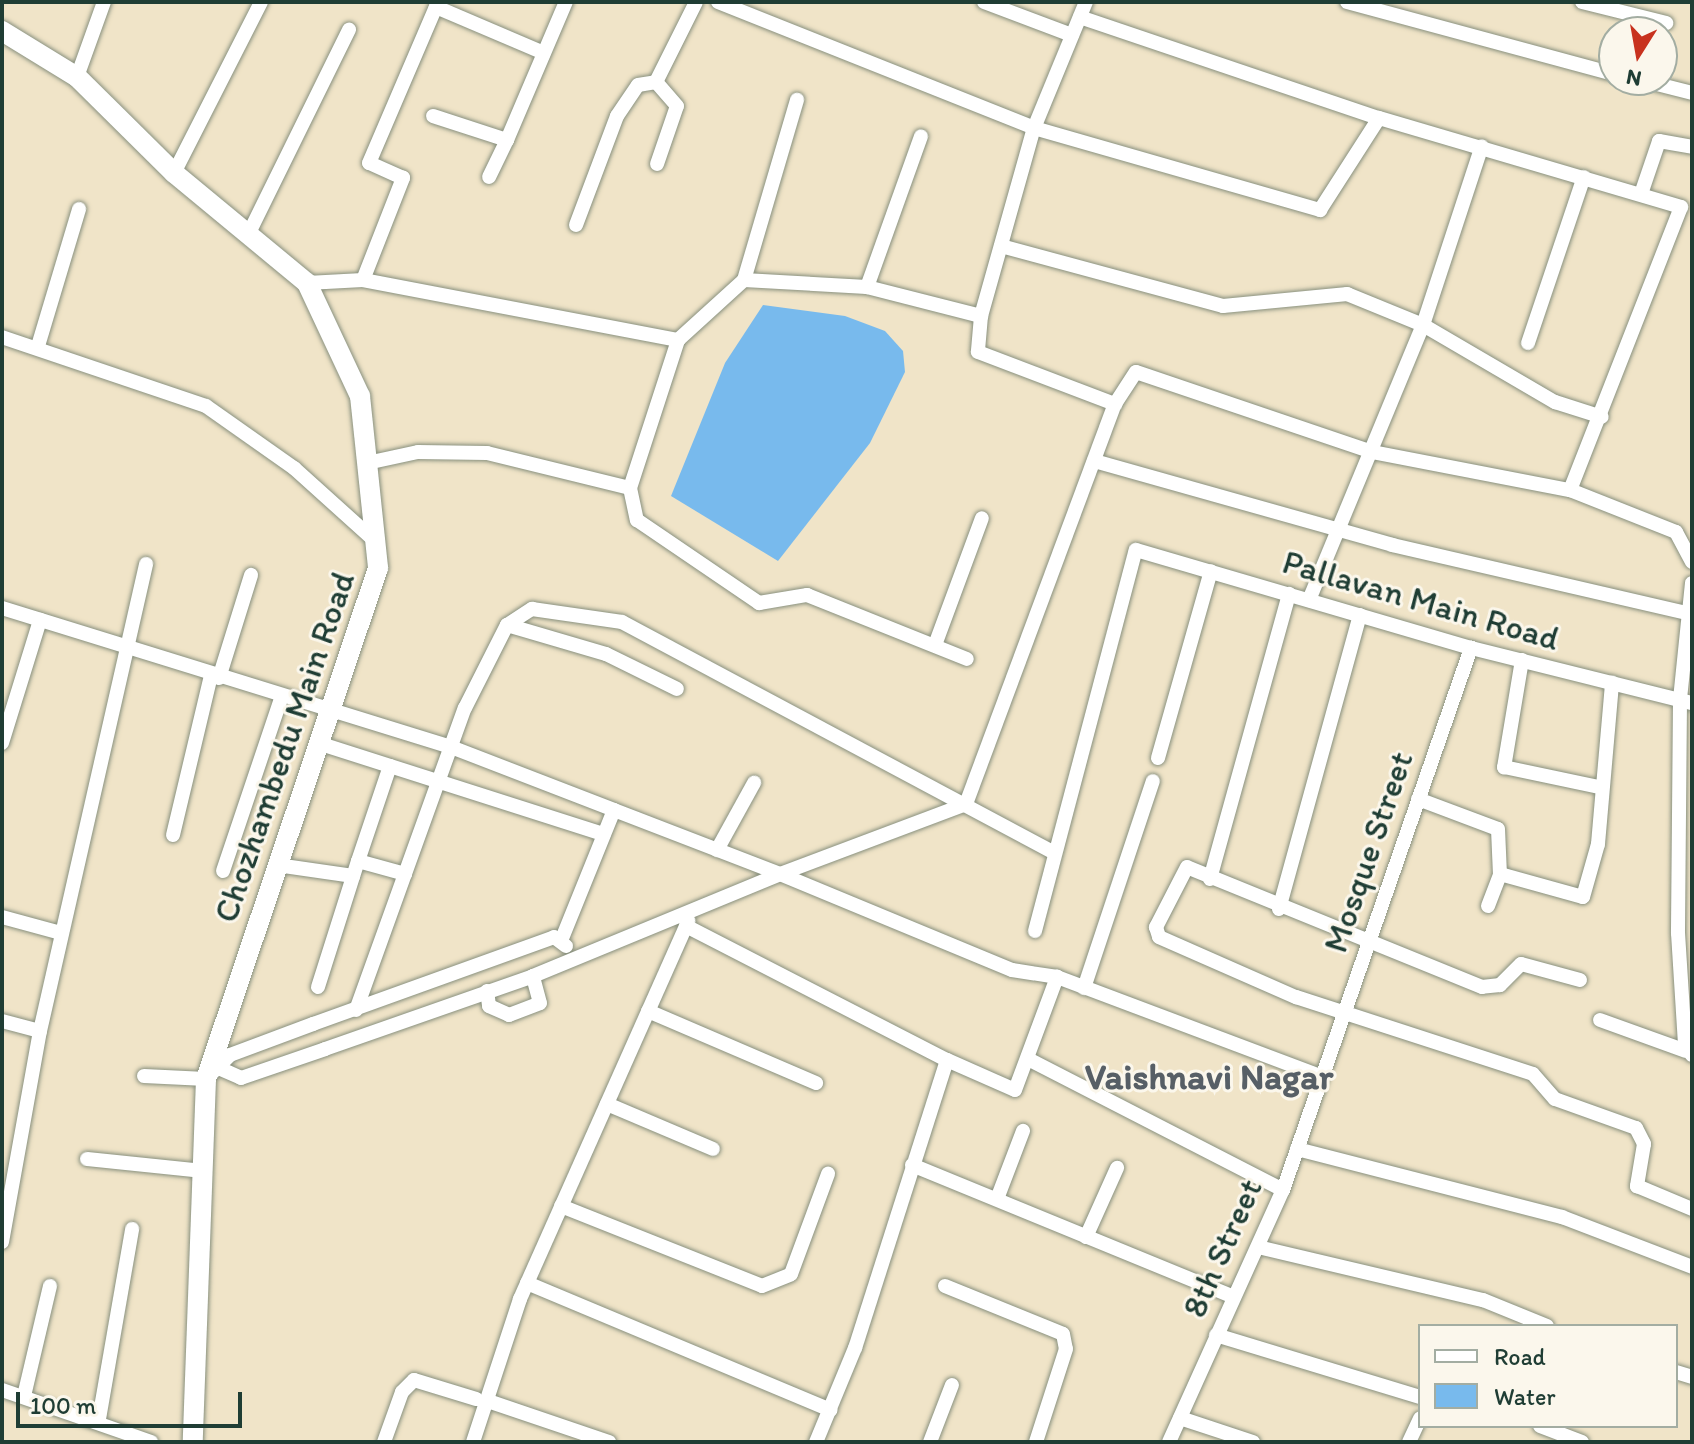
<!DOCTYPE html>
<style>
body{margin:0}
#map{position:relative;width:1694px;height:1444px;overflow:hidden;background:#f0e4c8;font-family:Itim,sans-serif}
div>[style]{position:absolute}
.water>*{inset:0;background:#78baed}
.roads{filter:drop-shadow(0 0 2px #88907e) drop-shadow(0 0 2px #88907e)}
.street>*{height:14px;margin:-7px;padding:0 7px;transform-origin:7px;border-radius:7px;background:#fff}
.secondary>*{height:20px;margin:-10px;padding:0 10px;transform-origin:10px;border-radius:10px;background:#fff}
span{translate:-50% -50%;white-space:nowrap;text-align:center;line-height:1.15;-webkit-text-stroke:6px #fbf7ec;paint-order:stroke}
.street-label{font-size:34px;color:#1f3d34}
.neighbourhood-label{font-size:36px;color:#575f66;font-weight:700}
.frame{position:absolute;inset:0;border:4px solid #1f3d34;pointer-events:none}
.legend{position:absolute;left:1418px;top:1324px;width:260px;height:104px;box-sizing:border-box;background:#fbf7ec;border:2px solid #a3ada2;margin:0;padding:10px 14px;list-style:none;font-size:24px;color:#1f3d34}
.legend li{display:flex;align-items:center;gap:16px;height:40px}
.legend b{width:40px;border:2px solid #a3ada2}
.north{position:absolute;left:1598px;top:16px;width:80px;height:80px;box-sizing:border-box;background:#fbf7ec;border:2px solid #a3ada2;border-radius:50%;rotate:191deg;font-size:22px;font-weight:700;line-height:32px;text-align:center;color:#1f3d34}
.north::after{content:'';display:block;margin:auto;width:28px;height:36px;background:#c8321e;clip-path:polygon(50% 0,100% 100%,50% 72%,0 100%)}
.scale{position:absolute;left:16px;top:1392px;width:226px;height:36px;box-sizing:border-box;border:4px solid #1f3d34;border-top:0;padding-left:10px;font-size:24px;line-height:28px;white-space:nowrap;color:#1f3d34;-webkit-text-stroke:6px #fbf7ec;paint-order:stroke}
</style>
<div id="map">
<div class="water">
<div style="clip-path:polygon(763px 305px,845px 316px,885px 331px,903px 351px,905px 372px,870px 443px,778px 561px,671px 496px,725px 363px)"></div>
</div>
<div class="roads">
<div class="street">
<div style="left:718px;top:2px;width:340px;rotate:21.7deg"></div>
<div style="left:1034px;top:128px;width:298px;rotate:16deg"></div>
<div style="left:1320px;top:210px;width:109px;rotate:-57.3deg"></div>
<div style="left:984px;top:2px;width:94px;rotate:20.6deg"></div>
<div style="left:1347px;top:2px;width:277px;rotate:15.1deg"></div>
<div style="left:1582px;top:2px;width:87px;rotate:14deg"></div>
<div style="left:1080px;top:17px;width:316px;rotate:18.7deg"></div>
<div style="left:1379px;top:118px;width:315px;rotate:16.4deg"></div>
<div style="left:1681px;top:207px;width:304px;rotate:111.4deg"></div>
<div style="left:77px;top:77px;width:80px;rotate:-70.2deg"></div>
<div style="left:1641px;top:80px;width:53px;rotate:14.3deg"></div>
<div style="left:433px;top:116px;width:78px;rotate:18deg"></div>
<div style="left:507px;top:140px;width:41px;rotate:115.9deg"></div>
<div style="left:507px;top:140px;width:150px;rotate:-66.9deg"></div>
<div style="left:657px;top:164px;width:61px;rotate:-71deg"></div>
<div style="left:677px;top:106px;width:32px;rotate:-131deg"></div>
<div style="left:656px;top:82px;width:89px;rotate:-63.4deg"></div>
<div style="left:174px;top:173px;width:192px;rotate:-63deg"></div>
<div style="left:1641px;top:194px;width:56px;rotate:-71.2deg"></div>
<div style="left:1659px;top:141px;width:34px;rotate:10deg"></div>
<div style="left:576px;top:225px;width:116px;rotate:-69.4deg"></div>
<div style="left:617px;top:116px;width:37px;rotate:-56deg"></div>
<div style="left:638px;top:85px;width:18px;rotate:-9deg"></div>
<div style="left:248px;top:235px;width:229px;rotate:-63.8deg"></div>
<div style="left:1001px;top:246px;width:230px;rotate:15.1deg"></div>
<div style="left:1223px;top:306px;width:125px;rotate:-5.5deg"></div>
<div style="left:1347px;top:294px;width:82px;rotate:22.2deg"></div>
<div style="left:1423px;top:325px;width:153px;rotate:30.3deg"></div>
<div style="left:1555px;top:402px;width:49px;rotate:17.7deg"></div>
<div style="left:363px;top:280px;width:110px;rotate:-68.6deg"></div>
<div style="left:403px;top:178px;width:37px;rotate:-156deg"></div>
<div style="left:369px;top:163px;width:170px;rotate:-66.8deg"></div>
<div style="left:436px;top:7px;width:117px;rotate:23.1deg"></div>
<div style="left:744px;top:280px;width:188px;rotate:-73.6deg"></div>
<div style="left:307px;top:283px;width:56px;rotate:-3.1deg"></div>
<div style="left:363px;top:280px;width:321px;rotate:10.8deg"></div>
<div style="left:678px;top:340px;width:89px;rotate:-42.3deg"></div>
<div style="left:744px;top:280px;width:123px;rotate:3.3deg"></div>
<div style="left:867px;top:287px;width:118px;rotate:14.3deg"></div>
<div style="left:981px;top:316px;width:195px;rotate:-74.3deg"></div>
<div style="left:1034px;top:128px;width:136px;rotate:-67.6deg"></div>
<div style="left:867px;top:287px;width:160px;rotate:-70.3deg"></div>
<div style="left:981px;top:316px;width:36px;rotate:95deg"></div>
<div style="left:978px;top:352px;width:147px;rotate:20.8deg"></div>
<div style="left:2px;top:337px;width:215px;rotate:18.7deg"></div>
<div style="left:206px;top:406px;width:108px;rotate:35.2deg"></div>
<div style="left:294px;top:468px;width:109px;rotate:42deg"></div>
<div style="left:1528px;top:343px;width:175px;rotate:-71.4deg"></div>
<div style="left:38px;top:346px;width:143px;rotate:-73.3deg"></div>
<div style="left:1094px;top:461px;width:310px;rotate:15.7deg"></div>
<div style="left:1392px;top:545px;width:303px;rotate:13deg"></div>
<div style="left:367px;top:463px;width:52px;rotate:-12.2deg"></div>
<div style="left:418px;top:452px;width:69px;rotate:0.8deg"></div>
<div style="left:487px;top:453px;width:147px;rotate:13.8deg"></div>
<div style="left:630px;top:488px;width:156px;rotate:-72deg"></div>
<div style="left:630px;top:488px;width:33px;rotate:78deg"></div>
<div style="left:637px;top:520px;width:148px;rotate:34.2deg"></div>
<div style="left:759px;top:603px;width:49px;rotate:-9.5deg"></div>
<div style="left:807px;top:595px;width:172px;rotate:21.8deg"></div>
<div style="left:1692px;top:583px;width:118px;rotate:95.9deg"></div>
<div style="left:1680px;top:700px;width:233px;rotate:90.5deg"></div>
<div style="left:1678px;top:933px;width:111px;rotate:86.4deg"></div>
<div style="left:1685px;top:1044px;width:13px;rotate:58deg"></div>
<div style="left:1309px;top:600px;width:298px;rotate:-67.5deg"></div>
<div style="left:1423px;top:325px;width:188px;rotate:-71.8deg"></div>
<div style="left:2px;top:608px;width:470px;rotate:17.2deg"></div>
<div style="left:451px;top:747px;width:175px;rotate:21.1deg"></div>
<div style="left:507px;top:625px;width:103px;rotate:16.3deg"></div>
<div style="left:606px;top:654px;width:79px;rotate:26.2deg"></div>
<div style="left:935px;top:645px;width:135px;rotate:-69.7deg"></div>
<div style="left:1522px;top:660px;width:109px;rotate:99.5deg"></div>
<div style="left:1504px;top:767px;width:97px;rotate:11.9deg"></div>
<div style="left:219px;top:678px;width:108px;rotate:-72.7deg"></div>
<div style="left:2px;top:743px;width:129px;rotate:-72.8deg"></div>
<div style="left:318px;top:743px;width:300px;rotate:17.7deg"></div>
<div style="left:1158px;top:758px;width:194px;rotate:-74.2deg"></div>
<div style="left:390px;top:766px;width:100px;rotate:108.6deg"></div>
<div style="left:358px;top:861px;width:49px;rotate:15.5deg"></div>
<div style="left:1418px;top:799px;width:85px;rotate:20.6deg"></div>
<div style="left:1498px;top:829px;width:45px;rotate:87.5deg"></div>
<div style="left:1500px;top:874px;width:86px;rotate:15.5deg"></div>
<div style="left:1583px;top:897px;width:55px;rotate:-74.2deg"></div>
<div style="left:1598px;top:844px;width:162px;rotate:-85deg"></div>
<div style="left:173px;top:835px;width:163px;rotate:-76.6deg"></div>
<div style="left:717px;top:850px;width:77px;rotate:-61.1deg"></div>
<div style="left:277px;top:865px;width:77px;rotate:8.2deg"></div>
<div style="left:223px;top:871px;width:182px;rotate:-71.4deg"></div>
<div style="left:1210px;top:879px;width:296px;rotate:-74.5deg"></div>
<div style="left:1488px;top:906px;width:34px;rotate:-69deg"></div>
<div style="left:1279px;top:909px;width:305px;rotate:-74.6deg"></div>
<div style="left:2px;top:917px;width:61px;rotate:15.2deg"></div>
<div style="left:686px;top:926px;width:293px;rotate:27.2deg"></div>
<div style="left:947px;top:1060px;width:302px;rotate:107.7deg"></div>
<div style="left:855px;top:1348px;width:102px;rotate:112.5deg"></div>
<div style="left:1035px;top:931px;width:394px;rotate:-75.2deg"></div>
<div style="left:1136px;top:550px;width:349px;rotate:16.3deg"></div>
<div style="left:1471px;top:648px;width:228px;rotate:14deg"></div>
<div style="left:561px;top:941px;width:141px;rotate:-68deg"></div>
<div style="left:614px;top:810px;width:178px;rotate:21.1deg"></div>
<div style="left:780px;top:874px;width:199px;rotate:-20.6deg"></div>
<div style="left:966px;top:804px;width:427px;rotate:-69.6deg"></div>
<div style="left:1115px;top:404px;width:38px;rotate:-57deg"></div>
<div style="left:1136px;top:372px;width:249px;rotate:18.7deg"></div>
<div style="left:1372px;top:452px;width:202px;rotate:10.9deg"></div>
<div style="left:1570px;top:490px;width:114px;rotate:21.6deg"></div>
<div style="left:1676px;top:532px;width:34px;rotate:62deg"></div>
<div style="left:1580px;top:980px;width:61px;rotate:-164.8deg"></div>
<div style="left:1521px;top:964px;width:30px;rotate:135deg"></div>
<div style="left:1500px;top:985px;width:18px;rotate:174deg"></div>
<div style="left:1482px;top:987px;width:318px;rotate:-157.9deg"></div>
<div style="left:1187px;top:867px;width:68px;rotate:117.3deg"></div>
<div style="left:1156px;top:927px;width:10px;rotate:73deg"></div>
<div style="left:1159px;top:937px;width:150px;rotate:23.7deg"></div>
<div style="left:1296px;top:997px;width:249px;rotate:18deg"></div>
<div style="left:1533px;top:1074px;width:33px;rotate:49deg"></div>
<div style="left:1555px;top:1099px;width:86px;rotate:19.7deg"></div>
<div style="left:1636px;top:1128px;width:18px;rotate:63deg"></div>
<div style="left:1644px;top:1144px;width:43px;rotate:99.5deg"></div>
<div style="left:1637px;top:1186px;width:60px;rotate:22.7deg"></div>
<div style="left:318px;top:987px;width:132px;rotate:-72.4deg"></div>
<div style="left:1084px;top:988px;width:218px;rotate:-71.6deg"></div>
<div style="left:487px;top:991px;width:15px;rotate:82deg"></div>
<div style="left:489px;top:1006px;width:22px;rotate:24deg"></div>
<div style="left:509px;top:1015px;width:33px;rotate:-21deg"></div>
<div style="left:540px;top:1003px;width:28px;rotate:-105deg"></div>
<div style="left:356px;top:1010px;width:321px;rotate:-70.2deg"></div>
<div style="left:465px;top:708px;width:93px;rotate:-63.2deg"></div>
<div style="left:507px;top:625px;width:30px;rotate:-33deg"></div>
<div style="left:532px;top:609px;width:91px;rotate:8.2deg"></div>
<div style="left:622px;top:622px;width:490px;rotate:28.1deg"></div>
<div style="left:648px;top:1011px;width:183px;rotate:23.2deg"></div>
<div style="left:1600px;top:1020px;width:91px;rotate:19.8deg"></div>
<div style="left:2px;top:1021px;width:39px;rotate:15deg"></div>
<div style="left:947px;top:1060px;width:74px;rotate:23.8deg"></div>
<div style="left:1015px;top:1090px;width:121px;rotate:-69.6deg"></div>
<div style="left:1030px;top:1060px;width:284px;rotate:27.2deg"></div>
<div style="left:221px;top:1069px;width:22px;rotate:24deg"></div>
<div style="left:241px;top:1078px;width:89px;rotate:-19deg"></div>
<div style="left:325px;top:1049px;width:220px;rotate:-19.3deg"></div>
<div style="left:533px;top:976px;width:267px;rotate:-22.4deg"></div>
<div style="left:780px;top:874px;width:251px;rotate:22.5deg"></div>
<div style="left:1012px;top:970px;width:46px;rotate:8.8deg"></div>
<div style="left:1057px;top:977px;width:282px;rotate:20.6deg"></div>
<div style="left:144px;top:1076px;width:62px;rotate:2.8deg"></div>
<div style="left:206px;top:1079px;width:34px;rotate:-45deg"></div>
<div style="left:230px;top:1055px;width:89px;rotate:-20.5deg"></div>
<div style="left:313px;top:1024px;width:256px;rotate:-19.8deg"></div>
<div style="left:554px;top:937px;width:15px;rotate:37deg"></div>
<div style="left:607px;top:1104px;width:115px;rotate:23deg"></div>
<div style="left:1297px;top:1149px;width:274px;rotate:14.4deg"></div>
<div style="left:1562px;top:1217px;width:139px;rotate:21deg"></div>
<div style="left:87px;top:1159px;width:117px;rotate:5.9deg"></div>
<div style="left:912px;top:1165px;width:348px;rotate:22.3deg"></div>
<div style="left:997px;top:1199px;width:73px;rotate:-69.1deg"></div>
<div style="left:561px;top:1206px;width:216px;rotate:21.7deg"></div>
<div style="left:762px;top:1286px;width:31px;rotate:-22deg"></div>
<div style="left:791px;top:1274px;width:107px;rotate:-69.7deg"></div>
<div style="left:1086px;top:1237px;width:76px;rotate:-65.8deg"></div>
<div style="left:2px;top:1242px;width:214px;rotate:-79.8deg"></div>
<div style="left:40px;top:1031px;width:479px;rotate:-77.2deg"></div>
<div style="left:1258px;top:1247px;width:231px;rotate:13.3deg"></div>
<div style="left:1483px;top:1300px;width:69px;rotate:22.1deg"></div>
<div style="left:527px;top:1283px;width:329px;rotate:22.7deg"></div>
<div style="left:945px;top:1286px;width:127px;rotate:22.1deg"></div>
<div style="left:1063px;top:1334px;width:15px;rotate:79deg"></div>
<div style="left:1066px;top:1349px;width:98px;rotate:107.9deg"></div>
<div style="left:1216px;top:1335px;width:213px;rotate:16.9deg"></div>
<div style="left:1676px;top:1372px;width:17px;rotate:17deg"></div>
<div style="left:2px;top:1390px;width:158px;rotate:19.2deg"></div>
<div style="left:24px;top:1396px;width:113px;rotate:-76.7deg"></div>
<div style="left:488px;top:1401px;width:128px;rotate:18.7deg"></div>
<div style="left:1180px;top:1418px;width:77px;rotate:18.2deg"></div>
<div style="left:99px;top:1419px;width:193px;rotate:-80.1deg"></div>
<div style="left:1540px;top:1426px;width:45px;rotate:20.9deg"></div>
<div style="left:384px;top:1442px;width:53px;rotate:-70.2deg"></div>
<div style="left:402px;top:1392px;width:17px;rotate:-45deg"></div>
<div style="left:414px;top:1380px;width:65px;rotate:17deg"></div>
<div style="left:473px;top:1442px;width:151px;rotate:-71.8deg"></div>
<div style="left:520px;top:1299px;width:414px;rotate:-66deg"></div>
<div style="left:930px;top:1442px;width:61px;rotate:-68.9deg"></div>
<div style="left:1169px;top:1442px;width:277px;rotate:-65.7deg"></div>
<div style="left:1283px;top:1190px;width:574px;rotate:-70.87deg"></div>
<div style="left:1409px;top:1442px;width:26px;rotate:-65deg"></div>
</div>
<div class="secondary">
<div style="left:2px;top:31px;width:88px;rotate:31.5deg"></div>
<div style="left:77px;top:77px;width:136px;rotate:44.7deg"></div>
<div style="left:174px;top:173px;width:173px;rotate:39.6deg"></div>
<div style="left:307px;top:283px;width:125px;rotate:64.9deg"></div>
<div style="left:360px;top:396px;width:173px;rotate:84deg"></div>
<div style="left:378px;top:568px;width:539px;rotate:108.6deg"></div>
<div style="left:206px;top:1079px;width:363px;rotate:92.1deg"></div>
</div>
</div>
<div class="street-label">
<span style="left:1421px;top:600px;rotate:16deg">Pallavan Main Road</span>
<span style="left:284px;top:747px;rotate:-71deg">Chozhambedu Main Road</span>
<span style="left:1368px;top:852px;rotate:-71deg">Mosque Street</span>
<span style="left:1222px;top:1248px;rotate:-66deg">8th Street</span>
</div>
<div class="neighbourhood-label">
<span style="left:1209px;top:1077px">Vaishnavi Nagar</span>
</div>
<div class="frame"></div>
<ul class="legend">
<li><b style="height:10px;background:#fff"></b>Road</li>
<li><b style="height:22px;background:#78baed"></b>Water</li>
</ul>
<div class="north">N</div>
<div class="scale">100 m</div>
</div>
